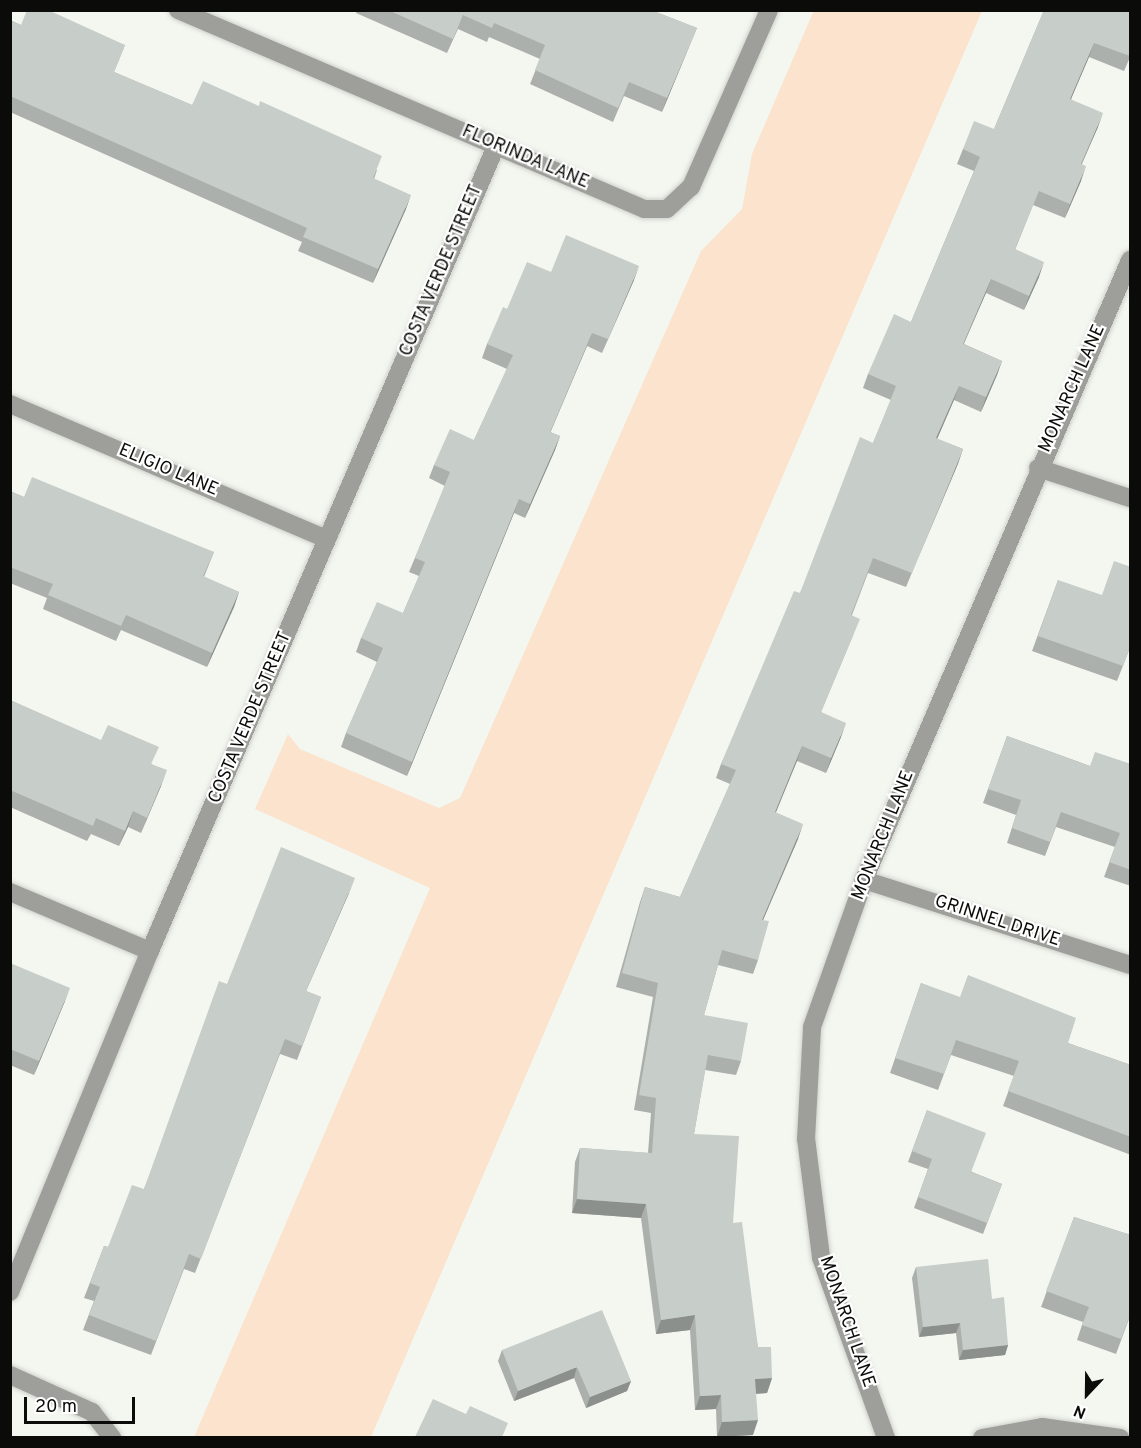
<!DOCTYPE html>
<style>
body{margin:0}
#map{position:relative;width:1141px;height:1448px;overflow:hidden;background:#f4f7f0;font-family:Overpass,sans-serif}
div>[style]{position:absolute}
.green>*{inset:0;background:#fbe3cd}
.roads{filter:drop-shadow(0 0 2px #cfd1cb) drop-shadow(0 0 2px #cfd1cb)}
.street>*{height:18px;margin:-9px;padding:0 9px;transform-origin:9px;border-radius:9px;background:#9e9e9b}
.wall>*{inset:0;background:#abb0ad}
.shaded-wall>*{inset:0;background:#8b908d}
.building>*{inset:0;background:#c7cdc9}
span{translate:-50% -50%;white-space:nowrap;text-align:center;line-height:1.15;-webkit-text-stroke:4.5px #fff;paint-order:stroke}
.street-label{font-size:18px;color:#0b0c0a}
.frame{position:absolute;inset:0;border:12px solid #0b0c0a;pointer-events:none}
.north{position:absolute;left:1057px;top:1364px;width:60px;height:60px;-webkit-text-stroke:4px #fff;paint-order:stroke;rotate:202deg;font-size:16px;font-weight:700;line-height:24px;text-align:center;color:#0b0c0a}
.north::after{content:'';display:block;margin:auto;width:21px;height:27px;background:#0b0c0a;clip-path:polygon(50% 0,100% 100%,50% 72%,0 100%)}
.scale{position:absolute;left:24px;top:1397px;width:111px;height:27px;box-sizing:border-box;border:3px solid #0b0c0a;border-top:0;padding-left:8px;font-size:18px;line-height:21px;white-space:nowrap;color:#0b0c0a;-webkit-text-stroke:4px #fff;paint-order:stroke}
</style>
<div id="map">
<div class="green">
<div style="clip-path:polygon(814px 10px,982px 11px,371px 1437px,194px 1437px,430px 888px,255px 809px,288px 734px,300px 749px,439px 808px,460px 798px,701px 251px,742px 209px,752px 154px)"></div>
</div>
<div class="roads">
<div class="street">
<div style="left:178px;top:10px;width:507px;rotate:23.12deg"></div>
<div style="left:644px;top:209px;width:23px"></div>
<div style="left:667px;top:209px;width:33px;rotate:-43deg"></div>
<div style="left:691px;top:187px;width:193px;rotate:-66.2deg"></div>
<div style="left:10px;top:404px;width:344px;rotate:23.1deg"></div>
<div style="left:1038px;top:468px;width:97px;rotate:18.1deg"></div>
<div style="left:864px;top:880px;width:279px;rotate:17.7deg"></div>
<div style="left:10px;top:892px;width:152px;rotate:22.9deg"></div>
<div style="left:10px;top:1292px;width:369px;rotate:-67.7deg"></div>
<div style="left:150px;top:951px;width:876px;rotate:-66.74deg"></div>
<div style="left:10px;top:1375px;width:90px;rotate:24.3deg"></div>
<div style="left:92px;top:1412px;width:33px;rotate:52deg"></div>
<div style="left:886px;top:1438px;width:192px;rotate:-109.8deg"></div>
<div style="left:821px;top:1257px;width:119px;rotate:-97.2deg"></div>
<div style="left:806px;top:1139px;width:112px;rotate:-86.9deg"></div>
<div style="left:812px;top:1027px;width:156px;rotate:-70.5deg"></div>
<div style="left:864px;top:880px;width:675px;rotate:-66.78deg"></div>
<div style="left:982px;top:1438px;width:61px;rotate:-10.4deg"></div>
<div style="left:1042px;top:1427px;width:79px;rotate:8deg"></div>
</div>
</div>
<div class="wall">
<div style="clip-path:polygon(357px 10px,651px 10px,697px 28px,662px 112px,624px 96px,613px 122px,530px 84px,540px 59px,489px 37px,487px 42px,458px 29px,447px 53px,356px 13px)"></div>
<div style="clip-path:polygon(1044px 10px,1131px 55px,1124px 71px,1089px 57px,1071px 99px,1098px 127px,1082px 164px,1081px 181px,1065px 218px,1033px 205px,1015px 250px,1039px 277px,1024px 310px,986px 293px,964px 344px,1002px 361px,997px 375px,981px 412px,954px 400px,937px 439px,963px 449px,906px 587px,868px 573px,852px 615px,854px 633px,821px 712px,841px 737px,826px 773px,797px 761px,775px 813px,798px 839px,763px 920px,758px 960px,753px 974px,718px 965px,704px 1015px,741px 1061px,736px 1075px,705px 1070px,694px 1134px,733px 1223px,758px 1347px,772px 1378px,767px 1393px,756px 1394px,753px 1435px,717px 1437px,716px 1409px,695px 1410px,690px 1330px,656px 1334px,641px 1218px,572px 1213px,575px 1162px,580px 1148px,648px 1153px,651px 1113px,634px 1110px,653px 997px,616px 987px,640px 902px,645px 887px,680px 897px,730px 784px,716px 778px,721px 764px,800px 593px,873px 443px,891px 400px,863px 388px,868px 374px,911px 322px,974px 171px,957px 164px,963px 149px,994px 129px)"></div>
<div style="clip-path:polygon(10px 20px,21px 25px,125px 45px,114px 72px,192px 105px,377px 170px,374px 179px,406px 209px,373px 283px,298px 251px,302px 242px,10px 112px)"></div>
<div style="clip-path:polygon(551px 272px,634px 280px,602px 353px,587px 346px,550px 432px,560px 436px,555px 450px,525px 518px,514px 513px,407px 776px,341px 747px,346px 733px,377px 662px,356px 652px,361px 638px,403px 613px,419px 576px,409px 572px,445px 486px,429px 478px,434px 465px,474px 440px,507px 369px,482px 358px,487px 344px,507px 309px)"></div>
<div style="clip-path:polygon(10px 491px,24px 497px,214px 552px,204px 577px,239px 592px,234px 607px,207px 667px,121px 630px,116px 641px,43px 609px,47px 598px,10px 583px)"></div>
<div style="clip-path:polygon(1058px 580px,1131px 645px,1117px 681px,1032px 651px)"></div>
<div style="clip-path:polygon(10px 700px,152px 764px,161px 786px,141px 833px,128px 827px,119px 846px,91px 834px,87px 841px,10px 807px)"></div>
<div style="clip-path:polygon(1007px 736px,1090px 766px,1131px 764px,1131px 886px,1104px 877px,1115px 847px,1056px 827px,1045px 856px,1007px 843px,1016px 815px,983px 803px)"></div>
<div style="clip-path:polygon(349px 893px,306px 991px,321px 997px,297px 1060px,280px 1054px,195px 1273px,184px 1269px,151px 1355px,83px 1330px,94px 1301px,84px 1298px,104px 1246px,108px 1247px,144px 1189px,227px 984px)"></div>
<div style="clip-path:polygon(10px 963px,65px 1001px,34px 1075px,10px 1065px)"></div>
<div style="clip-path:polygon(921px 983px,1068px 1043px,1131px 1065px,1131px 1155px,1003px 1106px,1014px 1076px,951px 1055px,938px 1090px,890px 1073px)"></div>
<div style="clip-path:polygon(927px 1110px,972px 1172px,1002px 1184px,983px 1234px,914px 1208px,928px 1169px,908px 1162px)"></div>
<div style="clip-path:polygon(1074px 1217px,1131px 1235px,1131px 1320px,1129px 1319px,1116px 1354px,1077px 1340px,1083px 1322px,1041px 1307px)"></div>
<div style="clip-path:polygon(916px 1267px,992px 1299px,1008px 1345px,1005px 1355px,959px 1360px,956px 1333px,919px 1337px,912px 1278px)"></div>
<div style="clip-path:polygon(502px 1350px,631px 1381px,627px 1391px,586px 1408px,574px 1378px,514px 1401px,498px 1361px)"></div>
</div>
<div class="shaded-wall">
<div style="clip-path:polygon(697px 28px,691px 42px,662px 112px,667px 98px)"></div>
<div style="clip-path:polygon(1094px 43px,1089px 57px,1065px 113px,1070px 99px)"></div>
<div style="clip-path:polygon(1103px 113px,1098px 127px,1075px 178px,1081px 164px)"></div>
<div style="clip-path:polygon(1086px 166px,1081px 181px,1065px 218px,1070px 204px)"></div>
<div style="clip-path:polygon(411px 195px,406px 209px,373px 283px,378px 269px)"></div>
<div style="clip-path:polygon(1044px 262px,1039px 277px,1024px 310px,1029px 296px)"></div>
<div style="clip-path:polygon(639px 266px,634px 280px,602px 353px,608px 339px)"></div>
<div style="clip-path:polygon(991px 279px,986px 293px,957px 358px,963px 344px)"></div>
<div style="clip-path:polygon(592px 333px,587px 346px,545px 445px,550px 432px)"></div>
<div style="clip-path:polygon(1002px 361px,997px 375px,981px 412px,986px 397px)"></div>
<div style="clip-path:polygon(959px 386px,954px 400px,931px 453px,936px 438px)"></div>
<div style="clip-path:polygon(560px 436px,555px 450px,525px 518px,530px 504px)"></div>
<div style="clip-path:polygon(963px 449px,958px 464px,906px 587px,912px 573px)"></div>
<div style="clip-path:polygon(519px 499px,514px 513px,407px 776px,412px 762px)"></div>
<div style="clip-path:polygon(239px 592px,234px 607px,207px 667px,212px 653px)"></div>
<div style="clip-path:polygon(846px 723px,841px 737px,826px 773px,831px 758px)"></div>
<div style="clip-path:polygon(802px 746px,797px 761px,770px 827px,775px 812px)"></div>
<div style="clip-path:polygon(167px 770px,161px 786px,141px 833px,147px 818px)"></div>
<div style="clip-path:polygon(133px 811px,128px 827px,119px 846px)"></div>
<div style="clip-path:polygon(803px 824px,798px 839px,757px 934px,762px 920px)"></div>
<div style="clip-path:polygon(355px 878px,349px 893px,300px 1005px,306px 991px)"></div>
<div style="clip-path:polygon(70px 988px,65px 1001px,34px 1075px,39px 1061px)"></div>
<div style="clip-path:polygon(577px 1199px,646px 1204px,641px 1218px,572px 1213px)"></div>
<div style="clip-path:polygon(695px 1315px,690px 1330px,656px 1334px,661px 1320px)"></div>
<div style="clip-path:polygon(960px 1323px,956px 1333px,919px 1337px,923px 1327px)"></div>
<div style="clip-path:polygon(1008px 1345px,1005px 1355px,959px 1360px,963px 1350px)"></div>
<div style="clip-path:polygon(577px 1367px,574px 1378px,514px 1401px,518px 1391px)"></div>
<div style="clip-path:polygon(772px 1378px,767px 1393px,750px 1394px,755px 1379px)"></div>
<div style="clip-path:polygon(631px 1381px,627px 1391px,586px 1408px,590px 1397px)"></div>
<div style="clip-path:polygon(721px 1395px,716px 1409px,695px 1410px,700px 1396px)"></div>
<div style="clip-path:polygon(758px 1420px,753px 1435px,717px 1437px,722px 1422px)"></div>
</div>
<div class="building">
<div style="clip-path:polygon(27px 10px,48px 10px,125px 45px,114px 72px,192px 105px,203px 81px,259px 106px,260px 101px,382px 156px,373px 178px,411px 195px,378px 269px,303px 237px,307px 228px,10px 96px,10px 20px,21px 25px)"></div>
<div style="clip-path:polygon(388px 10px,651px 10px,697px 28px,667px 98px,629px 82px,618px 108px,535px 70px,545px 45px,494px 23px,492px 28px,463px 15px,453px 39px)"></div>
<div style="clip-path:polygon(1044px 10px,1131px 10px,1131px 54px,1130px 56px,1094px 43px,1070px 99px,1103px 113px,1081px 164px,1086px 166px,1070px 204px,1039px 191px,1015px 249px,1044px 262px,1029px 296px,991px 279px,963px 344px,1002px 361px,986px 397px,959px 386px,936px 438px,963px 449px,912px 573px,873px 558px,851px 615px,860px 619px,821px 712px,846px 723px,831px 758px,802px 746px,775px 812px,803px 824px,762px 920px,769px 921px,758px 960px,722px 950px,704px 1015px,748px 1023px,741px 1061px,708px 1055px,694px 1134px,739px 1136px,733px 1223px,742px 1222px,758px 1347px,771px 1347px,772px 1378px,755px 1379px,758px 1420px,722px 1422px,721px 1395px,700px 1396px,695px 1315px,661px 1320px,646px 1204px,577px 1199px,580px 1148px,652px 1153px,656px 1098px,639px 1095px,658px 983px,622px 973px,645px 887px,680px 897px,736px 770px,721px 764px,794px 591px,800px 593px,860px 437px,873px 443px,896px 386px,868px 374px,894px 314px,911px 322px,980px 157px,963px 149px,974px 121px,994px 129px)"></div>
<div style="clip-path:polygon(566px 235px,639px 266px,608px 339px,592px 333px,550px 432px,560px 436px,530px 504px,519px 499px,412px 762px,346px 733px,383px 648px,361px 638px,377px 602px,403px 613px,425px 562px,415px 558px,450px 472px,434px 465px,450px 429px,474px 440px,513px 355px,487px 344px,503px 307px,507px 309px,527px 262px,551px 272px)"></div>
<div style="clip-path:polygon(32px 477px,214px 552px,203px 576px,239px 592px,212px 653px,126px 615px,121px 626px,48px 595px,53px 584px,10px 567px,10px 491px,24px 497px)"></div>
<div style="clip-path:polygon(1114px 561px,1131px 567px,1131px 645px,1123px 666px,1038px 636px,1058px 580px,1102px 595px)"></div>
<div style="clip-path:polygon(10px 700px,101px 740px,108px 725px,159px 747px,151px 764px,167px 770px,147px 818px,133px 811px,125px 831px,96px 818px,93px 826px,10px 790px)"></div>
<div style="clip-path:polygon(1007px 736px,1090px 766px,1095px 752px,1131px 764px,1131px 870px,1109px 862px,1120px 833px,1061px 812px,1050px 842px,1012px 828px,1021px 800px,988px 789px)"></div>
<div style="clip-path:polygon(281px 847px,355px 878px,306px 991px,321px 997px,302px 1046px,285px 1039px,201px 1259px,189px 1254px,156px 1341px,89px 1315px,100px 1287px,90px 1283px,104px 1246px,108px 1247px,132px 1185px,144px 1189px,219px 981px,227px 984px)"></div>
<div style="clip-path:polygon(10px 963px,70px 988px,39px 1061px,10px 1049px)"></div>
<div style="clip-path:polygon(968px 975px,1076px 1018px,1068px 1043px,1131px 1065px,1131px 1137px,1008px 1091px,1019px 1061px,956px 1040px,944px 1074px,895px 1058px,921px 983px,960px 997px)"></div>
<div style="clip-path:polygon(927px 1110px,986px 1133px,971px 1172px,1002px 1184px,987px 1223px,918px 1197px,932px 1159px,912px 1151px)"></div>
<div style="clip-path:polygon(1074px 1217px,1131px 1235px,1131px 1313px,1121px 1339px,1082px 1325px,1089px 1307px,1046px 1291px)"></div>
<div style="clip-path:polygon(988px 1259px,992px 1299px,1004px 1297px,1008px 1345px,963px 1350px,960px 1323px,923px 1327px,916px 1267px)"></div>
<div style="clip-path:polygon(602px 1310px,631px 1381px,590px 1397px,577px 1367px,518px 1391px,502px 1350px)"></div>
<div style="clip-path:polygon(433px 1399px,466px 1414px,470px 1406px,508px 1423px,502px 1437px,415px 1437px)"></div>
</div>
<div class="street-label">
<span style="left:525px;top:158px;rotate:23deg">FLORINDA LANE</span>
<span style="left:442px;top:271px;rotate:-67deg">COSTA VERDE STREET</span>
<span style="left:1073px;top:389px;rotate:-66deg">MONARCH LANE</span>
<span style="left:168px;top:471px;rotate:23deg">ELIGIO LANE</span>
<span style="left:251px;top:718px;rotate:-67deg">COSTA VERDE STREET</span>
<span style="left:884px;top:836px;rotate:-68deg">MONARCH LANE</span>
<span style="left:997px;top:922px;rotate:18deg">GRINNEL DRIVE</span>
<span style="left:846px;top:1322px;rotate:71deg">MONARCH LANE</span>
</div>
<div class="frame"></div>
<div class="north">N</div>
<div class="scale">20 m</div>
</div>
